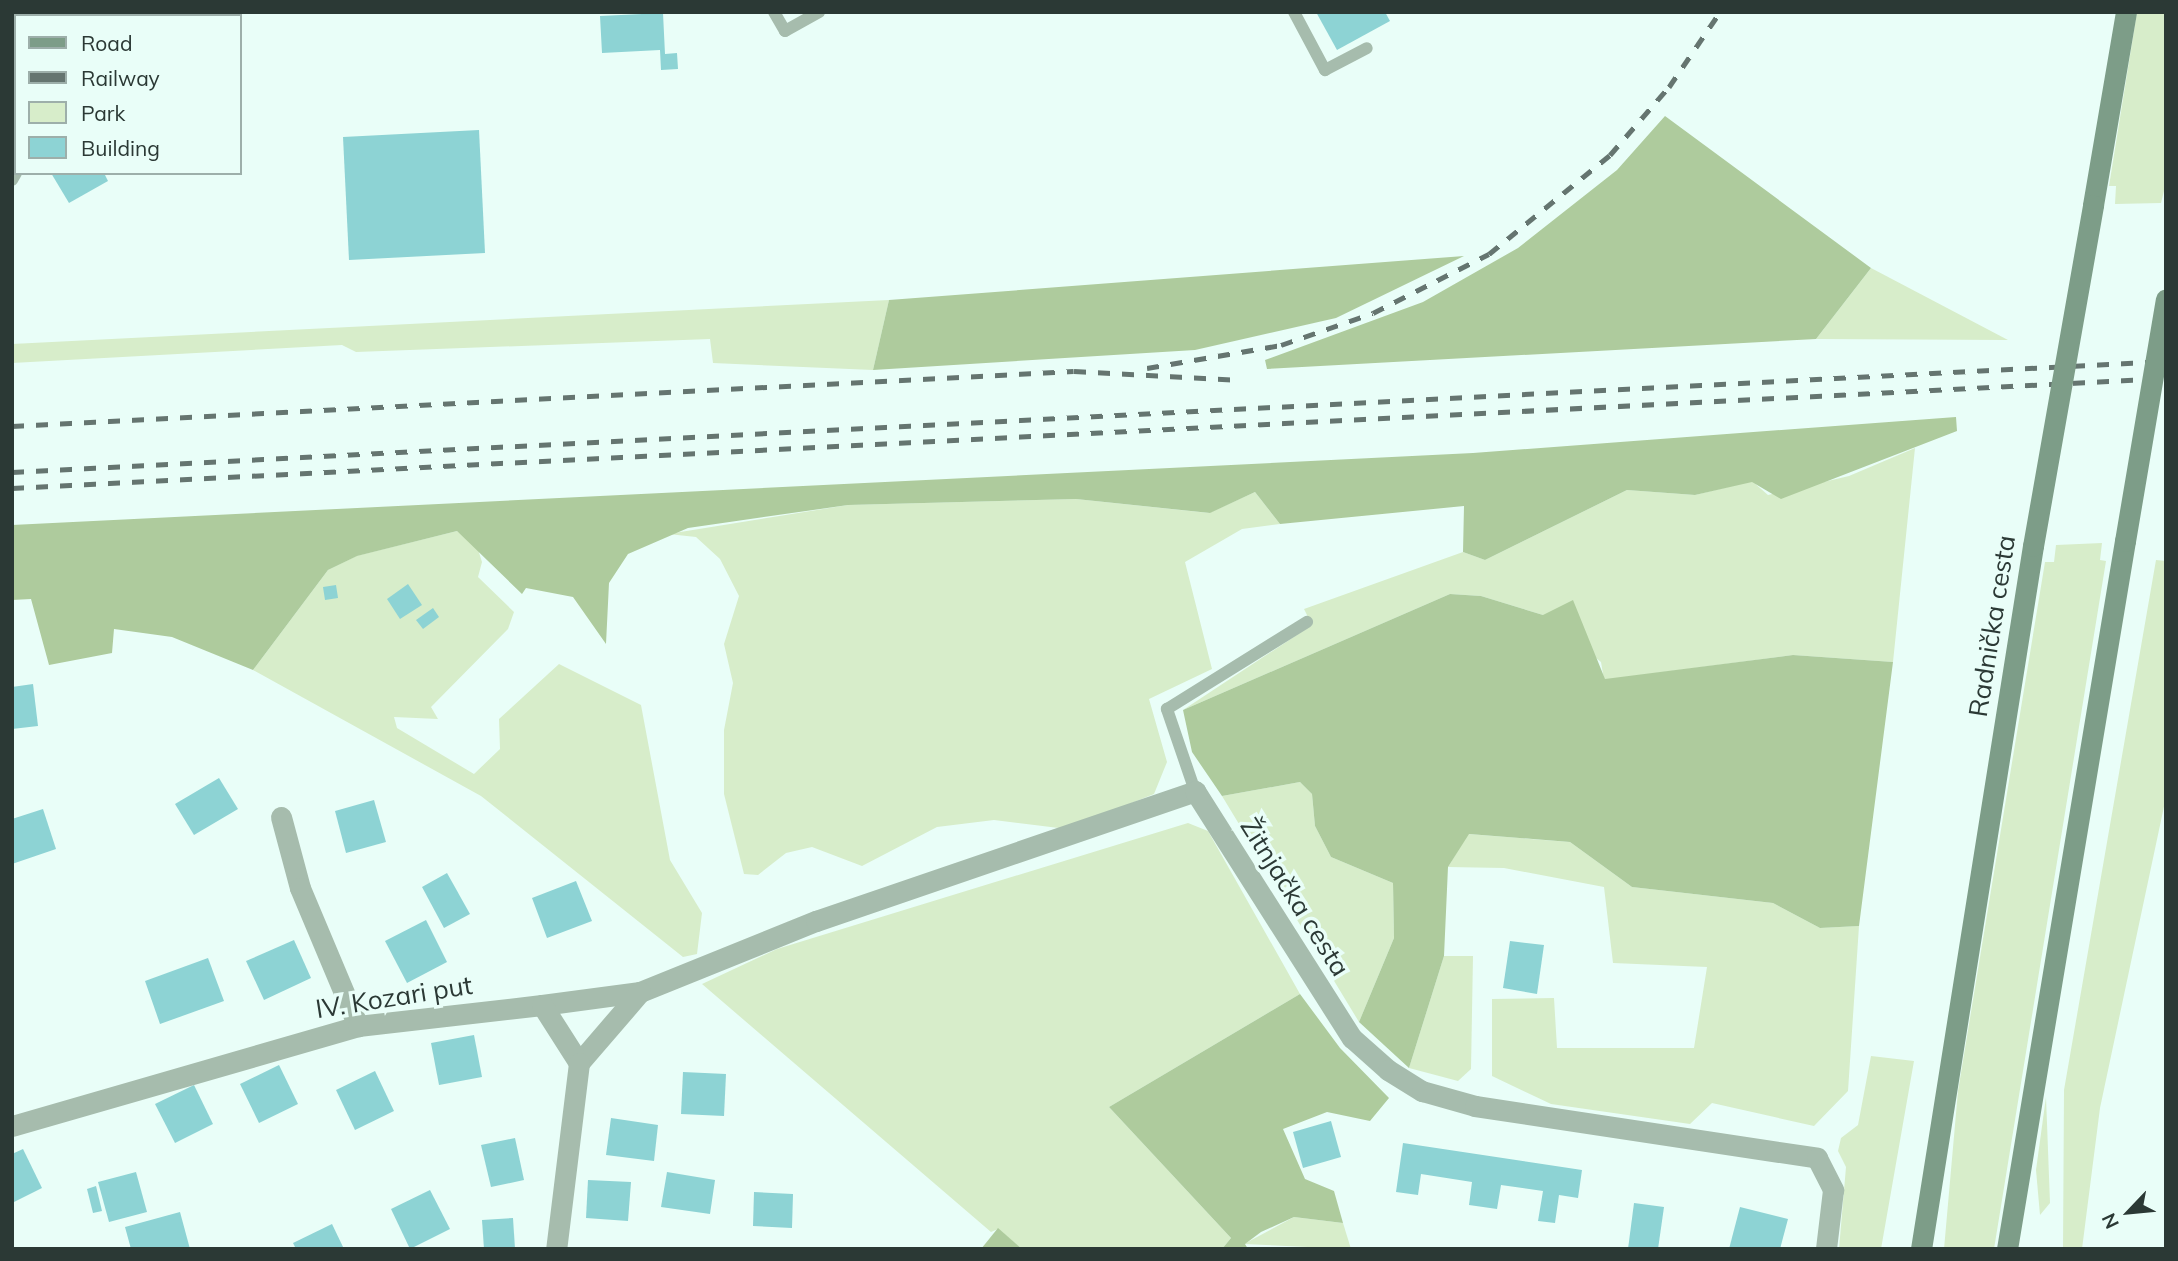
<!DOCTYPE html>
<meta charset="utf-8">
<style>
body{margin:0}
#map{position:relative;width:2178px;height:1261px;overflow:hidden;background:#e9fef8;font-family:Mulish,sans-serif}
div>[style]{position:absolute}
.green>*{inset:0;background:#d7edca}
.forest>*{inset:0;background:#aecb9d}
.building>*{inset:0;background:#8dd3d4}
.lane>*{height:12px;margin:-6px;padding:0 6px;transform-origin:6px;border-radius:6px;background:#a6bcad}
.street>*{height:21px;margin:-10.5px;padding:0 10.5px;transform-origin:10.5px;border-radius:10.5px;background:#a6bcad}
.secondary>*{height:21px;margin:-10.5px;padding:0 10.5px;transform-origin:10.5px;border-radius:10.5px;background:#7d9d88}
.rail>*{height:5px;margin-top:-2.5px;transform-origin:0;background:repeating-linear-gradient(90deg,#657570 0 12px,transparent 0 24px)}
.secondary-bridge>*{height:21px;margin:-10.5px;padding:0 10.5px;transform-origin:10.5px;border-radius:10.5px;background:#7d9d88}
span{translate:-50% -50%;white-space:nowrap;text-align:center;line-height:1.15;-webkit-text-stroke:7px #e9fef8;paint-order:stroke}
.street-label{font-size:26px;color:#2b3935}
.frame{position:absolute;inset:0;border:14px solid #2b3935;pointer-events:none}
.legend{position:absolute;left:14px;top:14px;width:228px;height:161px;box-sizing:border-box;background:#e9fef8;border:2px solid #9dafaa;margin:0;padding:9px 12px;list-style:none;font-size:21px;color:#2b3935}
.legend li{display:flex;align-items:center;gap:14px;height:35px}
.legend b{width:35px;border:2px solid #9dafaa}
.north{position:absolute;left:2094px;top:1177px;width:70px;height:70px;-webkit-text-stroke:5px #e9fef8;paint-order:stroke;rotate:244deg;font-size:19px;font-weight:700;line-height:28px;text-align:center;color:#2b3935}
.north::after{content:'';display:block;margin:auto;width:24px;height:32px;background:#2b3935;clip-path:polygon(50% 0,100% 100%,50% 72%,0 100%)}
</style>
<div id="map">
<div class="green">
<div style="clip-path:polygon(2137px 12px,2166px 12px,2166px 183px,2161px 203px,2115px 204px,2116px 186px,2109px 186px)"></div>
<div style="clip-path:polygon(1871px 268px,2008px 340px,1816px 339px)"></div>
<div style="clip-path:polygon(889px 300px,873px 370px,713px 363px,710px 339px,356px 352px,342px 345px,12px 363px,12px 344px)"></div>
<div style="clip-path:polygon(1915px 448px,1893px 662px,1793px 655px,1604px 680px,1601px 662px,1543px 615px,1481px 596px,1450px 594px,1183px 710px,1312px 625px,1304px 609px,1463px 552px,1485px 560px,1627px 490px,1695px 495px,1752px 481px,1768px 495px,1849px 476px)"></div>
<div style="clip-path:polygon(1255px 492px,1280px 524px,1242px 529px,1185px 562px,1212px 669px,1149px 699px,1167px 762px,1154px 794px,1067px 829px,994px 820px,937px 827px,862px 866px,812px 847px,786px 853px,758px 875px,744px 874px,724px 794px,724px 730px,733px 683px,724px 644px,739px 596px,720px 559px,696px 537px,668px 534px,848px 505px,1076px 499px,1209px 513px)"></div>
<div style="clip-path:polygon(457px 531px,476px 543px,482px 562px,478px 577px,514px 612px,508px 629px,431px 707px,438px 719px,394px 717px,397px 728px,474px 774px,500px 749px,499px 719px,559px 664px,641px 705px,670px 860px,702px 913px,697px 954px,683px 957px,481px 796px,253px 670px,328px 570px,356px 556px)"></div>
<div style="clip-path:polygon(2102px 543px,2100px 560px,2106px 561px,1994px 1249px,1944px 1249px,1958px 1091px,2045px 562px,2054px 562px,2056px 545px)"></div>
<div style="clip-path:polygon(2156px 560px,2166px 561px,2166px 797px,2100px 1108px,2082px 1249px,2063px 1249px,2064px 1090px)"></div>
<div style="clip-path:polygon(1300px 782px,1312px 794px,1315px 826px,1331px 857px,1393px 883px,1394px 938px,1359px 1022px,1222px 796px)"></div>
<div style="clip-path:polygon(1188px 823px,1208px 831px,1300px 994px,1109px 1107px,1231px 1238px,1222px 1249px,1022px 1249px,998px 1229px,991px 1232px,702px 984px,777px 949px)"></div>
<div style="clip-path:polygon(1468px 834px,1570px 842px,1632px 887px,1773px 903px,1820px 928px,1859px 926px,1848px 1091px,1814px 1126px,1712px 1103px,1690px 1124px,1551px 1104px,1492px 1076px,1492px 999px,1554px 998px,1557px 1048px,1694px 1048px,1707px 967px,1613px 963px,1604px 887px,1504px 868px,1448px 867px)"></div>
<div style="clip-path:polygon(1444px 956px,1473px 956px,1471px 1069px,1458px 1081px,1409px 1068px)"></div>
<div style="clip-path:polygon(1871px 1056px,1914px 1061px,1881px 1249px,1839px 1249px,1846px 1167px,1838px 1151px,1841px 1138px,1858px 1125px)"></div>
<div style="clip-path:polygon(2046px 1097px,2050px 1203px,2040px 1215px,2036px 1170px)"></div>
<div style="clip-path:polygon(1294px 1217px,1343px 1223px,1351px 1249px,1244px 1244px)"></div>
</div>
<div class="forest">
<div style="clip-path:polygon(1665px 116px,1871px 268px,1816px 339px,1267px 369px,1265px 360px,1423px 302px,1518px 248px,1617px 170px)"></div>
<div style="clip-path:polygon(1464px 256px,1336px 318px,1195px 350px,873px 370px,889px 300px)"></div>
<div style="clip-path:polygon(1956px 417px,1957px 431px,1781px 499px,1752px 482px,1695px 495px,1627px 490px,1485px 560px,1463px 552px,1464px 506px,1280px 524px,1255px 492px,1210px 513px,1076px 499px,848px 505px,688px 528px,628px 554px,609px 583px,606px 644px,573px 597px,526px 588px,522px 594px,457px 531px,357px 556px,328px 570px,253px 670px,172px 637px,114px 629px,112px 653px,49px 665px,31px 599px,12px 600px,12px 525px,1473px 453px)"></div>
<div style="clip-path:polygon(1450px 594px,1481px 596px,1543px 615px,1573px 600px,1605px 679px,1793px 655px,1893px 662px,1859px 926px,1820px 928px,1773px 903px,1632px 887px,1570px 842px,1469px 834px,1448px 867px,1444px 956px,1409px 1068px,1359px 1022px,1394px 938px,1393px 883px,1331px 857px,1315px 826px,1312px 794px,1300px 782px,1222px 796px,1192px 752px,1183px 710px)"></div>
<div style="clip-path:polygon(1300px 994px,1340px 1048px,1389px 1098px,1370px 1121px,1327px 1112px,1283px 1129px,1305px 1179px,1334px 1191px,1343px 1223px,1294px 1217px,1261px 1232px,1245px 1244px,1248px 1249px,1222px 1249px,1231px 1238px,1109px 1107px)"></div>
<div style="clip-path:polygon(998px 1228px,1022px 1249px,981px 1249px)"></div>
</div>
<div class="building">
<div style="clip-path:polygon(155px 12px,190px 12px,184px 16px)"></div>
<div style="clip-path:polygon(1316px 12px,1385px 12px,1390px 21px,1337px 50px)"></div>
<div style="clip-path:polygon(663px 13px,665px 54px,677px 53px,678px 69px,661px 70px,660px 50px,602px 53px,600px 16px)"></div>
<div style="clip-path:polygon(12px 17px,16px 23px,16px 112px,12px 106px)"></div>
<div style="clip-path:polygon(479px 130px,485px 253px,349px 260px,343px 137px)"></div>
<div style="clip-path:polygon(51px 173px,104px 173px,108px 181px,69px 203px)"></div>
<div style="clip-path:polygon(408px 584px,422px 605px,400px 619px,387px 599px)"></div>
<div style="clip-path:polygon(336px 585px,338px 598px,325px 600px,323px 587px)"></div>
<div style="clip-path:polygon(433px 608px,439px 617px,423px 629px,416px 620px)"></div>
<div style="clip-path:polygon(33px 684px,38px 726px,12px 729px,12px 687px)"></div>
<div style="clip-path:polygon(219px 778px,238px 809px,194px 835px,175px 804px)"></div>
<div style="clip-path:polygon(374px 800px,386px 842px,346px 853px,335px 811px)"></div>
<div style="clip-path:polygon(43px 809px,56px 849px,12px 864px,12px 819px)"></div>
<div style="clip-path:polygon(447px 873px,470px 914px,444px 928px,422px 887px)"></div>
<div style="clip-path:polygon(576px 881px,592px 921px,547px 938px,532px 898px)"></div>
<div style="clip-path:polygon(426px 920px,447px 962px,407px 983px,385px 941px)"></div>
<div style="clip-path:polygon(294px 940px,311px 978px,264px 1000px,246px 961px)"></div>
<div style="clip-path:polygon(1510px 941px,1544px 945px,1537px 994px,1503px 988px)"></div>
<div style="clip-path:polygon(208px 958px,224px 1001px,160px 1024px,145px 981px)"></div>
<div style="clip-path:polygon(474px 1035px,482px 1077px,439px 1085px,431px 1043px)"></div>
<div style="clip-path:polygon(279px 1065px,298px 1104px,259px 1123px,240px 1084px)"></div>
<div style="clip-path:polygon(375px 1071px,394px 1111px,355px 1130px,336px 1090px)"></div>
<div style="clip-path:polygon(683px 1072px,726px 1074px,724px 1116px,681px 1114px)"></div>
<div style="clip-path:polygon(194px 1085px,213px 1124px,175px 1143px,155px 1104px)"></div>
<div style="clip-path:polygon(611px 1118px,658px 1125px,654px 1161px,606px 1155px)"></div>
<div style="clip-path:polygon(1331px 1121px,1341px 1157px,1303px 1168px,1293px 1132px)"></div>
<div style="clip-path:polygon(515px 1138px,524px 1180px,491px 1187px,481px 1145px)"></div>
<div style="clip-path:polygon(1403px 1143px,1582px 1170px,1578px 1198px,1559px 1195px,1555px 1223px,1538px 1221px,1543px 1191px,1501px 1185px,1497px 1209px,1469px 1205px,1472px 1182px,1421px 1174px,1418px 1195px,1396px 1192px)"></div>
<div style="clip-path:polygon(23px 1149px,42px 1188px,12px 1203px,12px 1154px)"></div>
<div style="clip-path:polygon(136px 1172px,147px 1212px,109px 1222px,98px 1182px)"></div>
<div style="clip-path:polygon(667px 1172px,715px 1180px,710px 1214px,661px 1207px)"></div>
<div style="clip-path:polygon(588px 1180px,631px 1182px,628px 1221px,586px 1218px)"></div>
<div style="clip-path:polygon(96px 1186px,102px 1211px,93px 1213px,87px 1189px)"></div>
<div style="clip-path:polygon(430px 1190px,450px 1229px,410px 1249px,391px 1209px)"></div>
<div style="clip-path:polygon(754px 1192px,793px 1194px,792px 1228px,753px 1226px)"></div>
<div style="clip-path:polygon(1634px 1203px,1664px 1207px,1658px 1249px,1628px 1249px)"></div>
<div style="clip-path:polygon(1740px 1207px,1788px 1219px,1780px 1249px,1729px 1249px)"></div>
<div style="clip-path:polygon(180px 1212px,190px 1249px,131px 1249px,125px 1227px)"></div>
<div style="clip-path:polygon(513px 1218px,515px 1249px,484px 1249px,482px 1220px)"></div>
<div style="clip-path:polygon(332px 1224px,344px 1249px,296px 1249px,293px 1243px)"></div>
</div>
<div class="lane">
<div style="left:774px;top:12px;width:22px;rotate:60deg"></div>
<div style="left:785px;top:31px;width:39px;rotate:-29deg"></div>
<div style="left:1294px;top:12px;width:66px;rotate:61.9deg"></div>
<div style="left:1325px;top:70px;width:47px;rotate:-27.6deg"></div>
<div style="left:12px;top:130px;width:8px;rotate:60deg"></div>
<div style="left:12px;top:180px;width:8px;rotate:-60deg"></div>
<div style="left:1195px;top:791px;width:87px;rotate:-108.9deg"></div>
<div style="left:1167px;top:709px;width:165px;rotate:-31.9deg"></div>
</div>
<div class="street">
<div style="left:281px;top:817px;width:73px;rotate:75deg"></div>
<div style="left:300px;top:888px;width:150px;rotate:67.2deg"></div>
<div style="left:640px;top:992px;width:190px;rotate:-22deg"></div>
<div style="left:816px;top:921px;width:401px;rotate:-18.9deg"></div>
<div style="left:1195px;top:791px;width:293px;rotate:57.6deg"></div>
<div style="left:1352px;top:1038px;width:48px;rotate:41.6deg"></div>
<div style="left:1388px;top:1070px;width:40px;rotate:32deg"></div>
<div style="left:1422px;top:1091px;width:55px;rotate:15.8deg"></div>
<div style="left:1475px;top:1106px;width:346px;rotate:8.6deg"></div>
<div style="left:1817px;top:1158px;width:36px;rotate:63deg"></div>
<div style="left:1833px;top:1190px;width:59px;rotate:96.8deg"></div>
<div style="left:542px;top:1005px;width:99px;rotate:-7.6deg"></div>
<div style="left:640px;top:992px;width:94px;rotate:130.7deg"></div>
<div style="left:12px;top:1126px;width:360px;rotate:-16.1deg"></div>
<div style="left:358px;top:1026px;width:185px;rotate:-6.5deg"></div>
<div style="left:542px;top:1005px;width:69px;rotate:57.5deg"></div>
<div style="left:579px;top:1063px;width:187px;rotate:97deg"></div>
</div>
<div class="secondary">
<div style="left:2093px;top:205px;width:196px;rotate:-80.3deg"></div>
<div style="left:1921px;top:1249px;width:712px;rotate:-80.95deg"></div>
<div style="left:2007px;top:1249px;width:718px;rotate:-80.54deg"></div>
</div>
<div class="rail">
<div style="left:1147px;top:368px;width:136px;rotate:-9.7deg"></div>
<div style="left:1281px;top:345px;width:97px;rotate:-19.2deg"></div>
<div style="left:1373px;top:313px;width:130px;rotate:-27deg"></div>
<div style="left:1489px;top:254px;width:156px;rotate:-39.3deg"></div>
<div style="left:1610px;top:155px;width:90px;rotate:-49.1deg"></div>
<div style="left:1669px;top:87px;width:91px;rotate:-55.8deg"></div>
<div style="left:12px;top:426px;width:1063px;rotate:-2.96deg"></div>
<div style="left:1074px;top:371px;width:167px;rotate:3.1deg"></div>
<div style="left:12px;top:472px;width:2157px;rotate:-2.95deg"></div>
<div style="left:12px;top:488px;width:2157px;rotate:-2.92deg"></div>
</div>
<div class="secondary-bridge">
<div style="left:2125px;top:541px;width:245px;rotate:-80.4deg"></div>
<div style="left:2033px;top:546px;width:346px;rotate:-80deg"></div>
</div>
<div class="street-label">
<span style="left:1992px;top:626px;rotate:-81deg">Radnička cesta</span>
<span style="left:1295px;top:897px;rotate:58deg">Žitnjačka cesta</span>
<span style="left:394px;top:997px;rotate:-9deg">IV. Kozari put</span>
</div>
<div class="frame"></div>
<ul class="legend">
<li><b style="height:9px;background:#7d9d88"></b>Road</li>
<li><b style="height:9px;background:#657570"></b>Railway</li>
<li><b style="height:19px;background:#d7edca"></b>Park</li>
<li><b style="height:19px;background:#8dd3d4"></b>Building</li>
</ul>
<div class="north">N</div>
</div>
